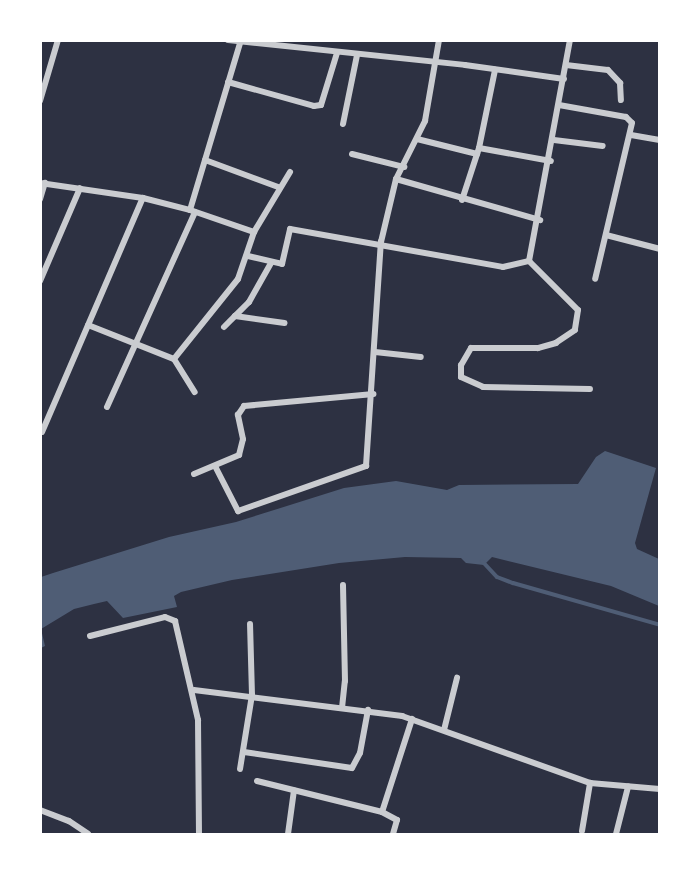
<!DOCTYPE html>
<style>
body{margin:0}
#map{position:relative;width:700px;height:875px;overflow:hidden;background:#2d3142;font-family:"Roboto Serif",serif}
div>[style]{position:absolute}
.water>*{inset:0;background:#4f5d75}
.stream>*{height:4px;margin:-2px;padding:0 2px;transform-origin:2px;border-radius:2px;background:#4f5d75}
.minor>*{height:6px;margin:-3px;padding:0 3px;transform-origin:3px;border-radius:3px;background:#caccd0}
span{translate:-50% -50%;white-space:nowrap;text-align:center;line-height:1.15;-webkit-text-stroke:4.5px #fff;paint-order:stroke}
.frame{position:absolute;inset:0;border:42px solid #fff;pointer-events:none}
</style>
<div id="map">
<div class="water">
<div style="clip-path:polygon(605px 451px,656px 468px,635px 543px,637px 549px,659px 559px,659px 606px,611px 586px,492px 557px,484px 565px,466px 563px,461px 558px,405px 557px,339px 563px,232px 580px,181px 592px,174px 596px,177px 607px,123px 618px,107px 601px,94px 604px,74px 609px,41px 629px,45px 646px,41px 648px,41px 577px,53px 573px,169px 537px,236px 522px,344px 488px,396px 481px,447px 490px,459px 485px,578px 484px,596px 457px)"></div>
</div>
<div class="stream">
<div style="left:482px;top:561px;width:22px;rotate:47deg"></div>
<div style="left:497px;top:577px;width:17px;rotate:21deg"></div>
<div style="left:513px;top:583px;width:153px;rotate:15.9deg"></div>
</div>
<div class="minor">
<div style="left:228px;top:40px;width:238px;rotate:6deg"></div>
<div style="left:465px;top:65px;width:100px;rotate:8deg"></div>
<div style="left:566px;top:65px;width:42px;rotate:6.8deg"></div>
<div style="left:608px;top:70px;width:18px;rotate:47deg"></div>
<div style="left:620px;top:83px;width:17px;rotate:87deg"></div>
<div style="left:228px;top:82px;width:89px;rotate:15.6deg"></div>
<div style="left:314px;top:106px;width:7px;rotate:-8deg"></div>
<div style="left:321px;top:105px;width:54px;rotate:-72.9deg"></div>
<div style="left:40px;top:101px;width:64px;rotate:-73.6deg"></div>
<div style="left:559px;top:105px;width:68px;rotate:10.2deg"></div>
<div style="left:626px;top:117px;width:8px;rotate:45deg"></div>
<div style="left:632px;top:123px;width:160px;rotate:103.3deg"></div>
<div style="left:343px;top:124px;width:70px;rotate:-78.5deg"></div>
<div style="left:631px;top:135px;width:29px;rotate:10deg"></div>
<div style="left:417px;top:139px;width:62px;rotate:14deg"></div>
<div style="left:554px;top:140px;width:49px;rotate:7deg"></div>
<div style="left:479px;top:148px;width:73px;rotate:10.2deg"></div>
<div style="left:352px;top:154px;width:54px;rotate:14deg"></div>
<div style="left:205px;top:160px;width:78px;rotate:20.3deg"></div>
<div style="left:396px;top:179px;width:150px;rotate:15.9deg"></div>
<div style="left:40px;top:183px;width:104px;rotate:8.3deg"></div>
<div style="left:143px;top:198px;width:49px;rotate:14.3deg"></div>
<div style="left:190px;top:210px;width:177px;rotate:-73.3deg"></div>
<div style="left:40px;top:199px;width:17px;rotate:-73deg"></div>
<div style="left:462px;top:200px;width:55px;rotate:-71.9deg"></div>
<div style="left:479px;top:148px;width:80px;rotate:-78.4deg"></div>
<div style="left:190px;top:210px;width:68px;rotate:19deg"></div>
<div style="left:254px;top:232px;width:50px;rotate:108.8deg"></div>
<div style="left:238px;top:279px;width:102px;rotate:128.7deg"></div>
<div style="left:174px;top:359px;width:39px;rotate:58deg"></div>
<div style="left:254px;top:232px;width:70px;rotate:-59deg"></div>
<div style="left:606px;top:235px;width:56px;rotate:14.5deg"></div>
<div style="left:248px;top:256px;width:35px;rotate:13deg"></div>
<div style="left:282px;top:264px;width:36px;rotate:-77deg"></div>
<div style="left:290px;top:229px;width:216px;rotate:10.1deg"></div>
<div style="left:503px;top:267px;width:27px;rotate:-13deg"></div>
<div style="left:529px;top:261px;width:225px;rotate:-79.5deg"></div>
<div style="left:529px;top:261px;width:69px;rotate:45deg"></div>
<div style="left:578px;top:310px;width:20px;rotate:99deg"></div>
<div style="left:575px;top:330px;width:23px;rotate:146deg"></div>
<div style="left:556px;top:343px;width:19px;rotate:164deg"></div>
<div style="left:538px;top:348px;width:67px;rotate:180deg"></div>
<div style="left:471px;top:348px;width:20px;rotate:120deg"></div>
<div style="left:461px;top:365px;width:12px;rotate:90deg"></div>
<div style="left:461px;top:377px;width:24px;rotate:24deg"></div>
<div style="left:483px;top:387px;width:107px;rotate:1.1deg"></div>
<div style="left:271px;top:263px;width:45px;rotate:119.4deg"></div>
<div style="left:249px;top:302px;width:20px;rotate:135deg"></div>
<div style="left:235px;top:316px;width:50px;rotate:8deg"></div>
<div style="left:40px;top:281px;width:101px;rotate:-66.7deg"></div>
<div style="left:88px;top:325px;width:92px;rotate:21.6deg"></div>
<div style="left:224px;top:327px;width:16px;rotate:-45deg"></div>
<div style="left:375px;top:352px;width:46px;rotate:6.2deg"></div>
<div style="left:107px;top:407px;width:214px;rotate:-65.7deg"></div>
<div style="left:42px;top:432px;width:255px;rotate:-66.7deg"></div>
<div style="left:215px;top:466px;width:51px;rotate:62.9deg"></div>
<div style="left:238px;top:511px;width:136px;rotate:-19.4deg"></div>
<div style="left:366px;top:466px;width:225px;rotate:-86.2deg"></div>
<div style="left:381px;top:242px;width:65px;rotate:-76.6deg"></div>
<div style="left:396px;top:179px;width:65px;rotate:-63.4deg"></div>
<div style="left:425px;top:121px;width:82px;rotate:-80.2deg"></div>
<div style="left:194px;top:474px;width:49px;rotate:-22.9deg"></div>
<div style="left:239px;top:455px;width:16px;rotate:-76deg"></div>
<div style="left:243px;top:439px;width:25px;rotate:-102deg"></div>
<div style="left:238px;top:415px;width:11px;rotate:-56deg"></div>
<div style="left:244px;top:406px;width:130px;rotate:-5.3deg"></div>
<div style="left:90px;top:636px;width:77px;rotate:-14.2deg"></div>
<div style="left:165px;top:617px;width:11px;rotate:22deg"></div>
<div style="left:175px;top:621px;width:102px;rotate:76.9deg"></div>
<div style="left:198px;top:720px;width:114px;rotate:89.5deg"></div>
<div style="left:194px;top:690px;width:210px;rotate:7.1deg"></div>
<div style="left:402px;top:716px;width:200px;rotate:19.6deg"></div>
<div style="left:590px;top:783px;width:70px;rotate:4.9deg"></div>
<div style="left:342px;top:708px;width:27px;rotate:-84deg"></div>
<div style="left:345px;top:681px;width:96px;rotate:-91.2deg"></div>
<div style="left:444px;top:730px;width:54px;rotate:-76deg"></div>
<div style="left:244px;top:752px;width:109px;rotate:8.4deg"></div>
<div style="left:352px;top:768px;width:17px;rotate:-62deg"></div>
<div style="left:360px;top:753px;width:44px;rotate:-79.5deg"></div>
<div style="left:240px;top:769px;width:75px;rotate:-80.8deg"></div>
<div style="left:252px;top:695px;width:71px;rotate:-91.6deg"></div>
<div style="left:257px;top:781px;width:129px;rotate:13.9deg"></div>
<div style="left:382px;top:812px;width:98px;rotate:-72.1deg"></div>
<div style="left:40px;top:810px;width:31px;rotate:21deg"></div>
<div style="left:69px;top:821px;width:23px;rotate:34deg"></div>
<div style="left:382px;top:812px;width:17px;rotate:28deg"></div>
<div style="left:397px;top:820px;width:15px;rotate:106deg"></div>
<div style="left:582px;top:831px;width:49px;rotate:-80.5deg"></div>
<div style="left:288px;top:834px;width:44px;rotate:-82.2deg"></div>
<div style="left:616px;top:834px;width:49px;rotate:-75.7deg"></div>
</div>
<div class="frame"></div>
</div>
